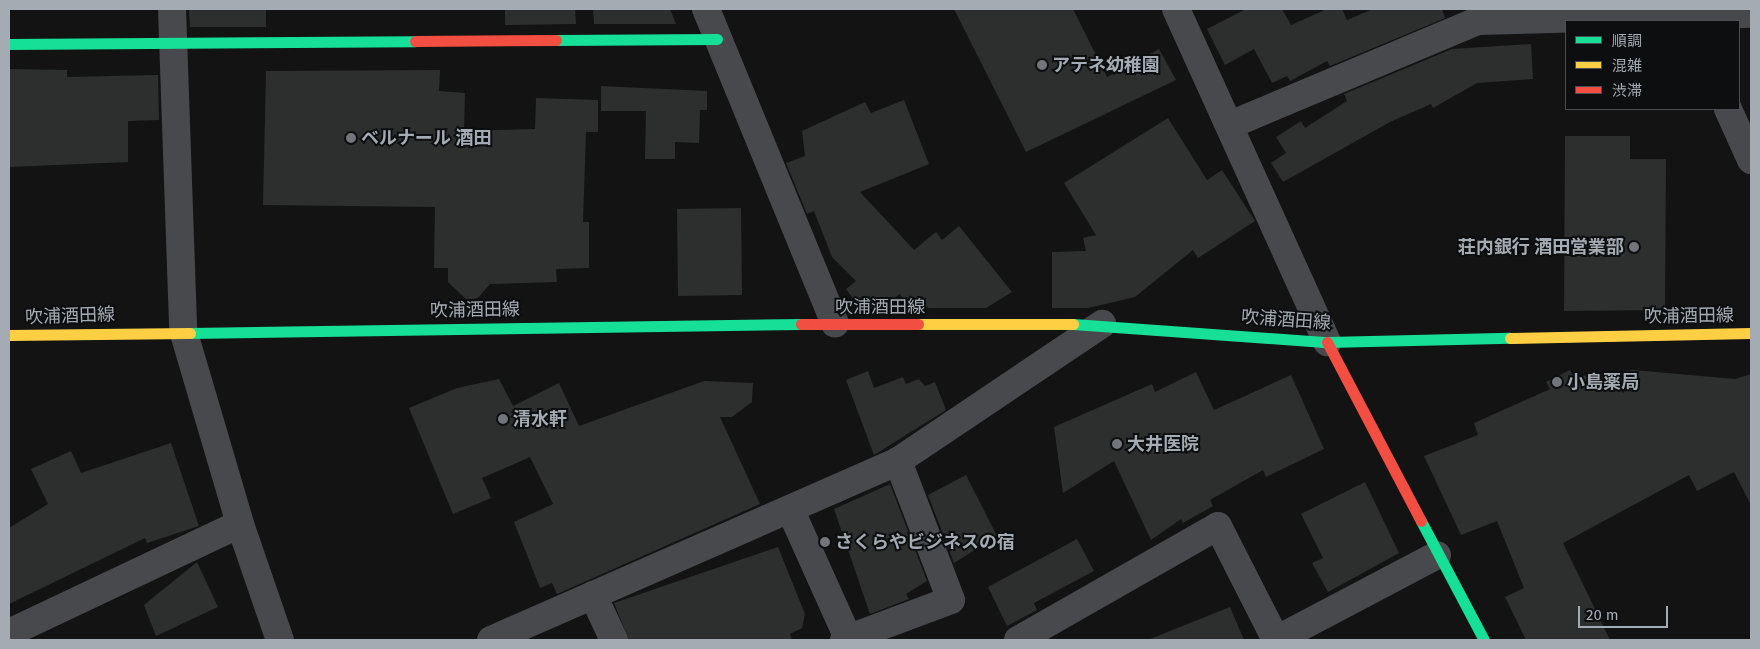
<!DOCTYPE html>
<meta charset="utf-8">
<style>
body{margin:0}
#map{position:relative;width:1760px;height:649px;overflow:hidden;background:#131313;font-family:"Fira Sans","Noto Sans JP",sans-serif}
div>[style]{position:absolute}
.building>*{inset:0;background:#2d2e2e}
.street>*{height:28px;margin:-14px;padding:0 14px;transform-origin:14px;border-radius:14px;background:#47494c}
.fast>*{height:11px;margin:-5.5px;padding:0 5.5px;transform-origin:5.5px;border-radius:5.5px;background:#16e098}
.slow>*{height:11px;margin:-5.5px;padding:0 5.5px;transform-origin:5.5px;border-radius:5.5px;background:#ffcf43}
.jam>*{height:11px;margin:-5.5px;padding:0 5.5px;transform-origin:5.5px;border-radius:5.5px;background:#f24e42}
.dots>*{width:14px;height:14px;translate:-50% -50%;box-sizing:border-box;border:2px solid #0d0e0f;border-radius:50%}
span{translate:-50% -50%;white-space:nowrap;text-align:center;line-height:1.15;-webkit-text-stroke:4px #0d0e0f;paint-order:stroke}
.poi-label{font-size:18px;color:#a5abb3;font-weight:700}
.left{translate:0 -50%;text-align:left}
.right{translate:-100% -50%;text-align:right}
.street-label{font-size:18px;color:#a5abb3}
.frame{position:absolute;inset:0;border:10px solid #a5abb3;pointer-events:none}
.legend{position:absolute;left:1565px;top:20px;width:175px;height:90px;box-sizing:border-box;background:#0d0e0f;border:1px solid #4a4d51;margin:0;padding:6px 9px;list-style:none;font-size:15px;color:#a5abb3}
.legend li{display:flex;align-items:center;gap:10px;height:25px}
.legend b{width:25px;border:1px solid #4a4d51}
.scale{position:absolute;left:1578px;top:606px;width:90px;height:22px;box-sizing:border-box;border:2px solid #a5abb3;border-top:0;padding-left:6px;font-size:15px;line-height:18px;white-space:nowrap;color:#a5abb3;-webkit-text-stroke:4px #0d0e0f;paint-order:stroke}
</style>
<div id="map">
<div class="building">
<div style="clip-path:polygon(189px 9px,266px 9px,266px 27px,190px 27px)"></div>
<div style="clip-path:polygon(505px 9px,575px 9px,576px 24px,505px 25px)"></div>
<div style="clip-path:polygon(593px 9px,670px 9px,676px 24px,594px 24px)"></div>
<div style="clip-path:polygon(954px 9px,1073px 9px,1107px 77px,1159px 49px,1176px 80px,1026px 152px)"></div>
<div style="clip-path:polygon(1246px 9px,1282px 9px,1291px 25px,1327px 9px,1342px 9px,1347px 20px,1373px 9px,1442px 9px,1445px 18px,1330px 66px,1327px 61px,1290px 81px,1287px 76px,1272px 83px,1254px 49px,1225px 65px,1207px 29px)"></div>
<div style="clip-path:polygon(1531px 44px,1533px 79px,1477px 83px,1433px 108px,1431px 104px,1390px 122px,1283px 182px,1271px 163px,1286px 153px,1276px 137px,1301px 121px,1305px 128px,1347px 101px,1344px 94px,1452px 49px)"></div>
<div style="clip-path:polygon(9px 69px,67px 70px,67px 77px,158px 75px,159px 120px,128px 121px,128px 162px,9px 167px)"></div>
<div style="clip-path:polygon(440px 70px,439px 91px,465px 93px,464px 131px,535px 129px,536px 98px,598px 100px,598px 132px,586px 132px,583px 222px,589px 222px,589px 268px,556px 269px,557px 282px,490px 284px,478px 298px,467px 300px,448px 282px,448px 268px,434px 268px,435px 207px,263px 205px,266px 71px)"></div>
<div style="clip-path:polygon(601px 86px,707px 91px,707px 110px,700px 110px,699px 143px,675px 142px,675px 159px,645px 159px,646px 111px,601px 111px)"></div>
<div style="clip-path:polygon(904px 100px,929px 164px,860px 192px,914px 250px,936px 232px,942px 240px,959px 226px,1012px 292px,986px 308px,909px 308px,900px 294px,881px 308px,860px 308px,846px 289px,856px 281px,832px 257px,814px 211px,807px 214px,786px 163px,805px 156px,802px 131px,865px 102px,871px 113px)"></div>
<div style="clip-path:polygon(1168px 118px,1207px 180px,1222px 170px,1255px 221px,1198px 258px,1193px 250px,1135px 297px,1088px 308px,1052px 308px,1052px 252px,1086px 251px,1083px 238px,1096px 235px,1064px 183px)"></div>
<div style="clip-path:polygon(1565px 136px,1630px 136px,1630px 159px,1666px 159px,1665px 310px,1564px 311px)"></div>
<div style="clip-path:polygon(741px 208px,742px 295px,678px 296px,677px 209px)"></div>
<div style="clip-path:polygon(1570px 370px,1574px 377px,1633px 370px,1735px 379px,1751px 374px,1751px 505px,1734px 472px,1697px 491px,1689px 475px,1563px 543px,1610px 640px,1526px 640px,1505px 597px,1524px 588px,1497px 521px,1461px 535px,1424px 456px,1478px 435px,1474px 423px,1550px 389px,1546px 382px)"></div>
<div style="clip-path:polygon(868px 371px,874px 388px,903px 377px,906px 384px,919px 379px,925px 386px,935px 382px,946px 410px,874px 455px,846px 380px)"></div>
<div style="clip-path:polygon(1196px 372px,1214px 410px,1291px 375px,1324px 449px,1266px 477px,1263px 470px,1210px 500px,1213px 506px,1183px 523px,1181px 519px,1151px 540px,1114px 461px,1063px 493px,1054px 427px,1152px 384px,1155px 392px)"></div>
<div style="clip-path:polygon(499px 379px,513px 406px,559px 383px,579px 426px,704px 381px,753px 383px,752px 402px,732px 417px,720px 417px,760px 504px,557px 594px,552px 583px,540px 588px,514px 522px,553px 504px,530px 457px,482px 478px,491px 498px,453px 514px,409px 408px,457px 388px)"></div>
<div style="clip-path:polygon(171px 443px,199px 526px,147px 543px,145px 538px,9px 604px,9px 528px,48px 504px,31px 469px,71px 451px,81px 473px)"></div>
<div style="clip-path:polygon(966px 475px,997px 536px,954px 563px,928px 495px)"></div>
<div style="clip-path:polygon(1365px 482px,1399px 553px,1328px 592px,1312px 563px,1323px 558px,1301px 514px)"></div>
<div style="clip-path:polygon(890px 484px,927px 581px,906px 594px,909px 599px,870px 614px,834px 509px)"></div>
<div style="clip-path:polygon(1077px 539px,1094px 571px,1034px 603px,1037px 610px,1007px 626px,988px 587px)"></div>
<div style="clip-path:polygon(778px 547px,805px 614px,802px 628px,790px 634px,792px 640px,629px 640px,614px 603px)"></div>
<div style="clip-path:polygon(197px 562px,218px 607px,156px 636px,144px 605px)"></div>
<div style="clip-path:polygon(1230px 607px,1244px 640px,1150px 640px,1150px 639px)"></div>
</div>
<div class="street">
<div style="left:172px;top:9px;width:321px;rotate:88deg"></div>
<div style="left:183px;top:330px;width:202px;rotate:73.6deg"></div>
<div style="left:240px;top:524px;width:123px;rotate:71deg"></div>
<div style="left:706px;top:9px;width:340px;rotate:67.7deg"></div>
<div style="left:1176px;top:9px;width:366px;rotate:65.6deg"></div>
<div style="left:1728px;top:109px;width:56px;rotate:65.7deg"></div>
<div style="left:1230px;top:125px;width:269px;rotate:-22.8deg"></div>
<div style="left:1478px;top:21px;width:273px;rotate:-1.5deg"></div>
<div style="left:790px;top:509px;width:141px;rotate:65.8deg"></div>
<div style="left:593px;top:595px;width:50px;rotate:65deg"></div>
<div style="left:9px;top:633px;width:255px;rotate:-25.3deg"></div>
<div style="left:491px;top:640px;width:445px;rotate:-23.7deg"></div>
<div style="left:898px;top:461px;width:246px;rotate:-33.9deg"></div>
<div style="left:844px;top:640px;width:114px;rotate:-20.5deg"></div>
<div style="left:951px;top:600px;width:149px;rotate:-110.9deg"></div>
<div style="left:1018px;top:640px;width:230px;rotate:-29.7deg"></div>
<div style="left:1218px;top:526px;width:128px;rotate:63deg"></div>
<div style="left:1276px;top:640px;width:182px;rotate:-27.8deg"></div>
</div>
<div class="fast">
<div style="left:556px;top:40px;width:161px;rotate:-0.4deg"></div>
<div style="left:9px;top:44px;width:406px;rotate:-0.4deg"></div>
<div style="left:1073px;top:324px;width:255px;rotate:4.1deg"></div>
<div style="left:1327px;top:342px;width:183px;rotate:-1.3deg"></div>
<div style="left:190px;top:333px;width:611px;rotate:-0.84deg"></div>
<div style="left:1421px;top:521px;width:135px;rotate:62.1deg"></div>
</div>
<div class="slow">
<div style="left:918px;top:324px;width:155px"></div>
<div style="left:9px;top:335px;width:181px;rotate:-0.6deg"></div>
<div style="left:1510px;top:338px;width:241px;rotate:-1.2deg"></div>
</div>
<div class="jam">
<div style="left:415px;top:41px;width:141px;rotate:-0.4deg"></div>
<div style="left:801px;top:324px;width:117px"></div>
<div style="left:1327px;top:342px;width:202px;rotate:62.3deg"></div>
</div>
<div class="dots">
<div style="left:1042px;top:65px;background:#72767b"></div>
<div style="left:351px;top:138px;background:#72767b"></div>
<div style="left:1634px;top:247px;background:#72767b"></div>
<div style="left:1557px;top:382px;background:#72767b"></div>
<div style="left:503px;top:419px;background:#72767b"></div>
<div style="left:1117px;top:444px;background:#72767b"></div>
<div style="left:825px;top:542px;background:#72767b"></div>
</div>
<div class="poi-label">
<span class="left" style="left:1052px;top:65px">アテネ幼稚園</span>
<span class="left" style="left:361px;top:138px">ベルナール 酒田</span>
<span class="right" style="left:1624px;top:247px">荘内銀行 酒田営業部</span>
<span class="left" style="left:1567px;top:382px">小島薬局</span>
<span class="left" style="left:513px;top:419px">清水軒</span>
<span class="left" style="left:1127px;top:444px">大井医院</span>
<span class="left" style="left:835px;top:542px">さくらやビジネスの宿</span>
</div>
<div class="street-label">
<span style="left:880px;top:307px">吹浦酒田線</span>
<span style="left:475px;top:310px;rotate:-1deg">吹浦酒田線</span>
<span style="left:70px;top:316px;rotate:-2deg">吹浦酒田線</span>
<span style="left:1689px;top:316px;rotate:-1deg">吹浦酒田線</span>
<span style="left:1286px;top:320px;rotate:4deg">吹浦酒田線</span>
</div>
<div class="frame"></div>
<ul class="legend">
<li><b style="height:6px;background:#16e098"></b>順調</li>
<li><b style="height:6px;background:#ffcf43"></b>混雑</li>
<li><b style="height:6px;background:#f24e42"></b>渋滞</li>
</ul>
<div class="scale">20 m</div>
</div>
